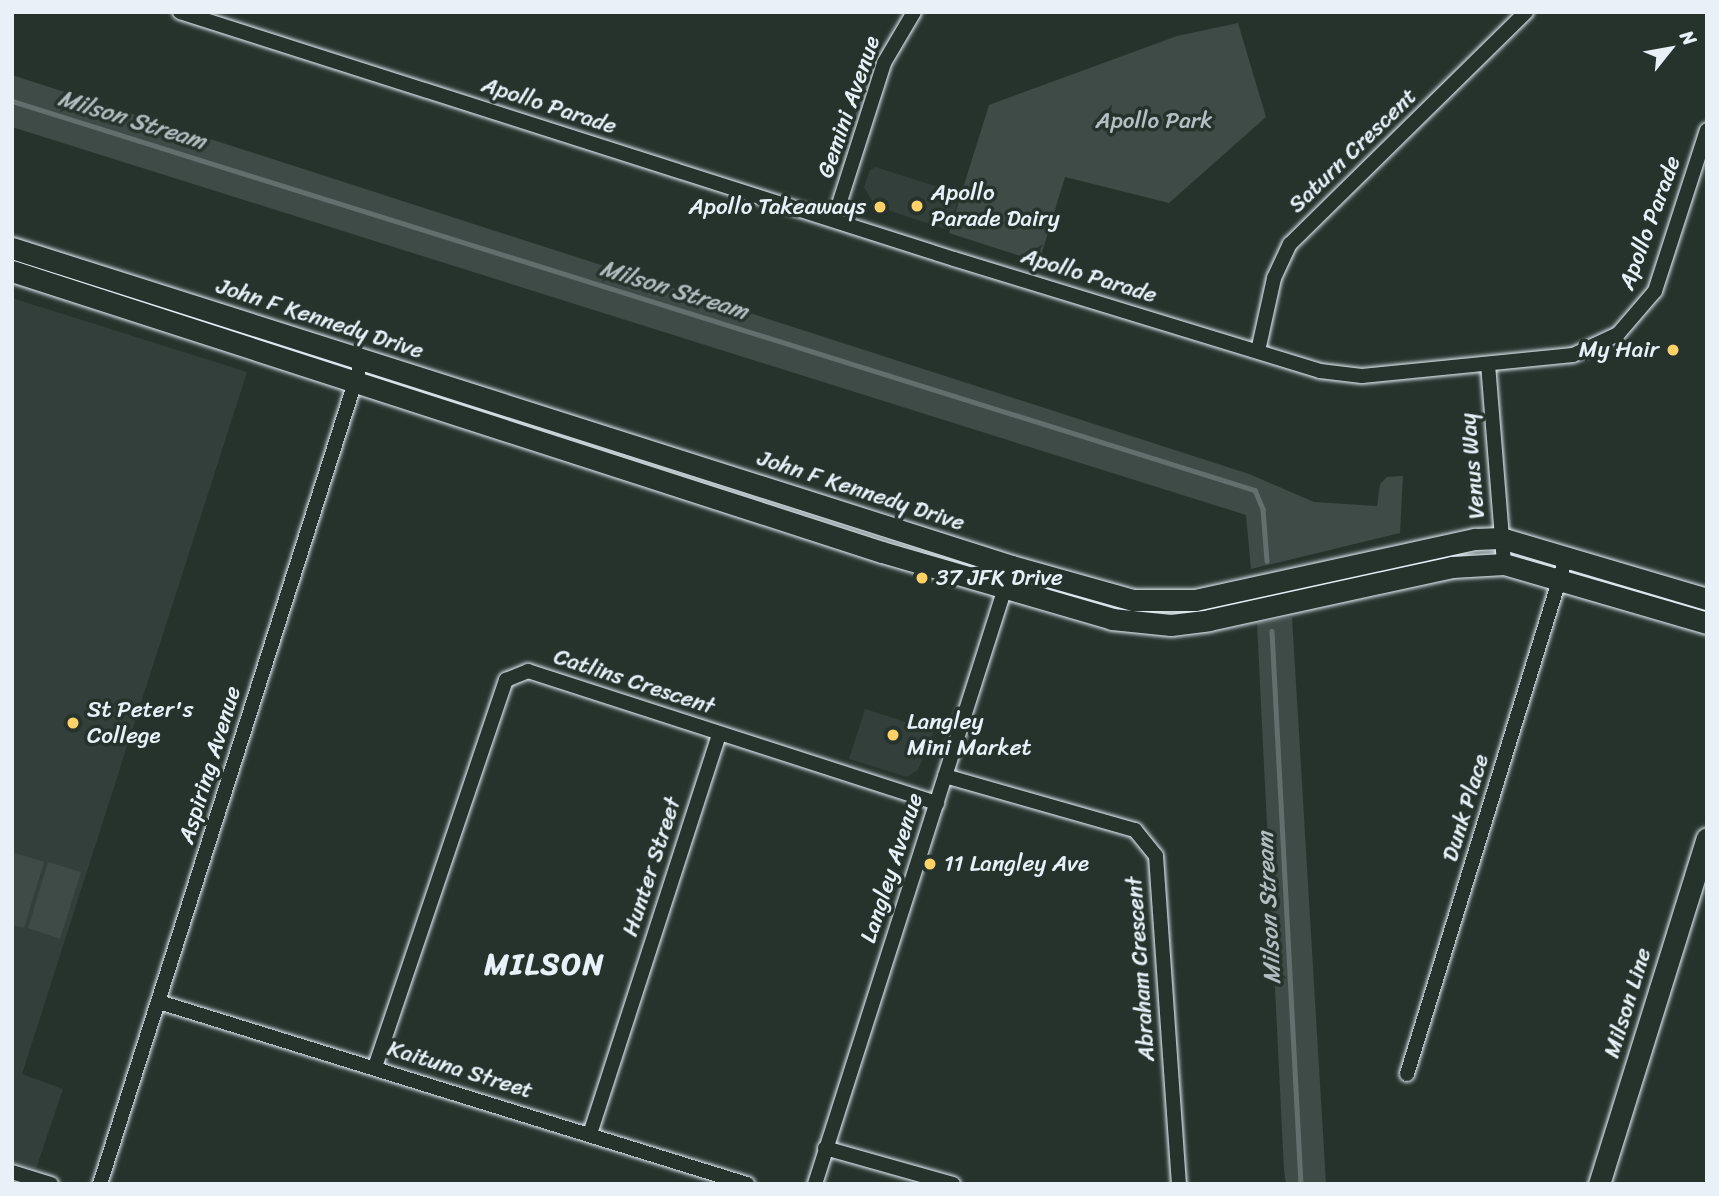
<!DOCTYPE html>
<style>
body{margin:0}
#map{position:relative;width:1719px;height:1196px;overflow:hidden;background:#26332d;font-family:Sriracha,sans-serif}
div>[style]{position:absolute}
.built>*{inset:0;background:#333f3a}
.green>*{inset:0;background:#3e4b47}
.stream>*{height:4.5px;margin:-2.25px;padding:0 2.25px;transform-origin:2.25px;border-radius:2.25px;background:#636f6d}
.roads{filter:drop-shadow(0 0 2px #e8f1f8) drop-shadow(0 0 2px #e8f1f8)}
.minor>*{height:14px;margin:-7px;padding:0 7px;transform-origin:7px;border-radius:7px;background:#26332d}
.secondary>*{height:21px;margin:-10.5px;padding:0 10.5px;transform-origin:10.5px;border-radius:10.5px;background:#26332d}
.dots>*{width:19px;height:19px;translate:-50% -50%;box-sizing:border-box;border:4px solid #26332d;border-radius:50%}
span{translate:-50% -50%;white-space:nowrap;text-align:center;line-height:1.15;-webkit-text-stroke:7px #26332d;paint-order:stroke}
.street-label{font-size:23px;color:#e8f1f8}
.park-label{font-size:23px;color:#b5bfc3}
.poi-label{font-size:23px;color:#e8f1f8}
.left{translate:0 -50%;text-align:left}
.right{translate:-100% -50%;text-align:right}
.water-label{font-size:24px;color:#b3bdc0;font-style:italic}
.district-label{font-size:30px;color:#e8f1f8;font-weight:700;letter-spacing:2px}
.frame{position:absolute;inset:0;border:14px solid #e8f1f8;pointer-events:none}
.north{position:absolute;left:1635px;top:14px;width:70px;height:70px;-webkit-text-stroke:5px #26332d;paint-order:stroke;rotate:59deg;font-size:19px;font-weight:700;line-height:28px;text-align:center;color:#e8f1f8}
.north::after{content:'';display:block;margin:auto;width:24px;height:32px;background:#e8f1f8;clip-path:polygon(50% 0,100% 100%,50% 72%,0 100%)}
</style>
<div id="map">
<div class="built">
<div style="clip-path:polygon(876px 167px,960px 194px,948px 230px,875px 206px,864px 187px,870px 170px)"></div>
<div style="clip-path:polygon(12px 298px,247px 372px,22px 1074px,63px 1089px,36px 1169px,12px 1162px)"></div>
<div style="clip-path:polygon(865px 709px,934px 731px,918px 770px,907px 777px,849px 759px)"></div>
</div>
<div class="green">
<div style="clip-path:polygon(1238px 23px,1266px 117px,1169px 203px,1065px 177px,1039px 262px,949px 233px,989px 105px,1177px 36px)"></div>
<div style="clip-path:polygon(12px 75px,1249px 474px,1314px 502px,1377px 506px,1380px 484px,1387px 477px,1403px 476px,1400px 533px,1251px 569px,1246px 515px,12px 127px)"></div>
<div style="clip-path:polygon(1292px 617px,1326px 1184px,1286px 1184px,1284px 1170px,1257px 623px)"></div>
<div style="clip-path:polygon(12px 852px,44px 862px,24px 928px,12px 925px)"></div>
<div style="clip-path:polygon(48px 862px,81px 872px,60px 939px,28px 928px)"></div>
</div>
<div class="stream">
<div style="left:12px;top:101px;width:1302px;rotate:17.38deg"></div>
<div style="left:1255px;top:490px;width:21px;rotate:67deg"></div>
<div style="left:1263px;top:509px;width:52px;rotate:85.6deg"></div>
<div style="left:1272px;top:631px;width:554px;rotate:87deg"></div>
</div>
<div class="roads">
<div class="minor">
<div style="left:180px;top:12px;width:812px;rotate:17.7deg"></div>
<div style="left:954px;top:259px;width:383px;rotate:17deg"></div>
<div style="left:1320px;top:371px;width:42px;rotate:6.8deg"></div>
<div style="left:1362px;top:376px;width:212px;rotate:-5.7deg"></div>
<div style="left:1573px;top:355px;width:50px;rotate:-25deg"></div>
<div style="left:1618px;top:334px;width:57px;rotate:-49.3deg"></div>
<div style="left:1655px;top:291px;width:169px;rotate:-72.1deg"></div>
<div style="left:834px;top:220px;width:165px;rotate:-72.3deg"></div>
<div style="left:884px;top:63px;width:59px;rotate:-59.5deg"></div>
<div style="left:1258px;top:351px;width:75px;rotate:-77.6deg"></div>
<div style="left:1274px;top:278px;width:38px;rotate:-65deg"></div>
<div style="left:1290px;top:244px;width:331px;rotate:-44.5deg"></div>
<div style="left:1488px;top:364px;width:201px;rotate:85.4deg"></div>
<div style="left:945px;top:776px;width:198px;rotate:15.9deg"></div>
<div style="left:1135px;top:830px;width:33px;rotate:51deg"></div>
<div style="left:1156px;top:856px;width:329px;rotate:86deg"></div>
<div style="left:159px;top:1002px;width:616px;rotate:17.2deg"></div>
<div style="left:375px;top:1067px;width:409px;rotate:-71.3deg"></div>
<div style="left:506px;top:680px;width:24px;rotate:-22deg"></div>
<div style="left:528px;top:671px;width:430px;rotate:17.9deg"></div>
<div style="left:1407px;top:1074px;width:543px;rotate:-72.87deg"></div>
<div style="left:590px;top:1134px;width:419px;rotate:-72.1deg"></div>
<div style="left:825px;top:1148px;width:133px;rotate:15.7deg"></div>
<div style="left:12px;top:1172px;width:41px;rotate:17.1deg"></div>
<div style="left:100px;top:1184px;width:865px;rotate:-72.36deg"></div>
<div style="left:815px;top:1184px;width:649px;rotate:-72.32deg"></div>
</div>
<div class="secondary">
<div style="left:12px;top:248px;width:1049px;rotate:17.64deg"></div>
<div style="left:1012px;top:566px;width:126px;rotate:15.7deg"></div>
<div style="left:1133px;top:600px;width:62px"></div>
<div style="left:1195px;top:600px;width:287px;rotate:-12.3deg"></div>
<div style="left:1475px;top:539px;width:26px;rotate:-2deg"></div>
<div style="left:1501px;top:538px;width:215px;rotate:16.5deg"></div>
<div style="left:12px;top:271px;width:914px;rotate:17.9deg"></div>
<div style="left:882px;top:552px;width:240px;rotate:16.2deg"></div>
<div style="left:1112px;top:619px;width:59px;rotate:5.8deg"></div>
<div style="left:1171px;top:625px;width:38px;rotate:-7deg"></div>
<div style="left:1209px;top:620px;width:249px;rotate:-12.3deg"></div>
<div style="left:1452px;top:567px;width:52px;rotate:-3.3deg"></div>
<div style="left:1504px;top:564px;width:211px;rotate:16.2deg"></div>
<div style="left:1599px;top:1184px;width:362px;rotate:-72.7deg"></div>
</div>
</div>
<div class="dots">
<div style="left:917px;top:206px;background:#ffd166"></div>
<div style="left:880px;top:207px;background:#ffd166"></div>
<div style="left:1673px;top:350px;background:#ffd166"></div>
<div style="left:922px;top:578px;background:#ffd166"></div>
<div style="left:73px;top:723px;background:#ffd166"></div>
<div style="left:893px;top:735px;background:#ffd166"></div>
<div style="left:930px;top:864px;background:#ffd166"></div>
</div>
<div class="street-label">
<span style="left:549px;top:106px;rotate:18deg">Apollo Parade</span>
<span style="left:849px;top:107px;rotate:-71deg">Gemini Avenue</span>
<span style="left:1353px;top:151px;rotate:-44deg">Saturn Crescent</span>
<span style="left:1650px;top:223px;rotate:-70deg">Apollo Parade</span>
<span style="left:1089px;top:276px;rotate:17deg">Apollo Parade</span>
<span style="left:320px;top:319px;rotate:18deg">John F Kennedy Drive</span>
<span style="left:1473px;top:466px;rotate:-95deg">Venus Way</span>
<span style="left:861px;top:491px;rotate:18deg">John F Kennedy Drive</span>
<span style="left:634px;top:682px;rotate:18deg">Catlins Crescent</span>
<span style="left:210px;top:765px;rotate:-73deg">Aspiring Avenue</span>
<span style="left:1466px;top:808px;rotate:-73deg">Dunk Place</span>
<span style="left:652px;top:867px;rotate:-72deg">Hunter Street</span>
<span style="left:892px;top:868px;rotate:-72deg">Langley Avenue</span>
<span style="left:1141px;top:969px;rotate:-94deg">Abraham Crescent</span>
<span style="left:1628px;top:1003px;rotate:-73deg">Milson Line</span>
<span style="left:460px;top:1070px;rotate:17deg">Kaituna Street</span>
</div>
<div class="park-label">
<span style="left:1154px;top:121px">Apollo Park</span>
</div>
<div class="poi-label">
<span class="left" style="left:931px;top:206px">Apollo<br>Parade Dairy</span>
<span class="right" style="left:866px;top:207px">Apollo Takeaways</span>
<span class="right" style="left:1659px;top:350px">My Hair</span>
<span class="left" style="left:936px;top:578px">37 JFK Drive</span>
<span class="left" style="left:87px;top:723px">St Peter's<br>College</span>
<span class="left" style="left:907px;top:735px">Langley<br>Mini Market</span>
<span class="left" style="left:944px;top:864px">11 Langley Ave</span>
</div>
<div class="water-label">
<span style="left:132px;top:120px;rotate:17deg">Milson Stream</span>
<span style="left:674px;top:290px;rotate:17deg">Milson Stream</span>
<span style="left:1269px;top:908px;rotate:-93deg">Milson Stream</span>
</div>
<div class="district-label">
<span style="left:545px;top:964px">MILSON</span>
</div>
<div class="frame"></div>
<div class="north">N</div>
</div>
